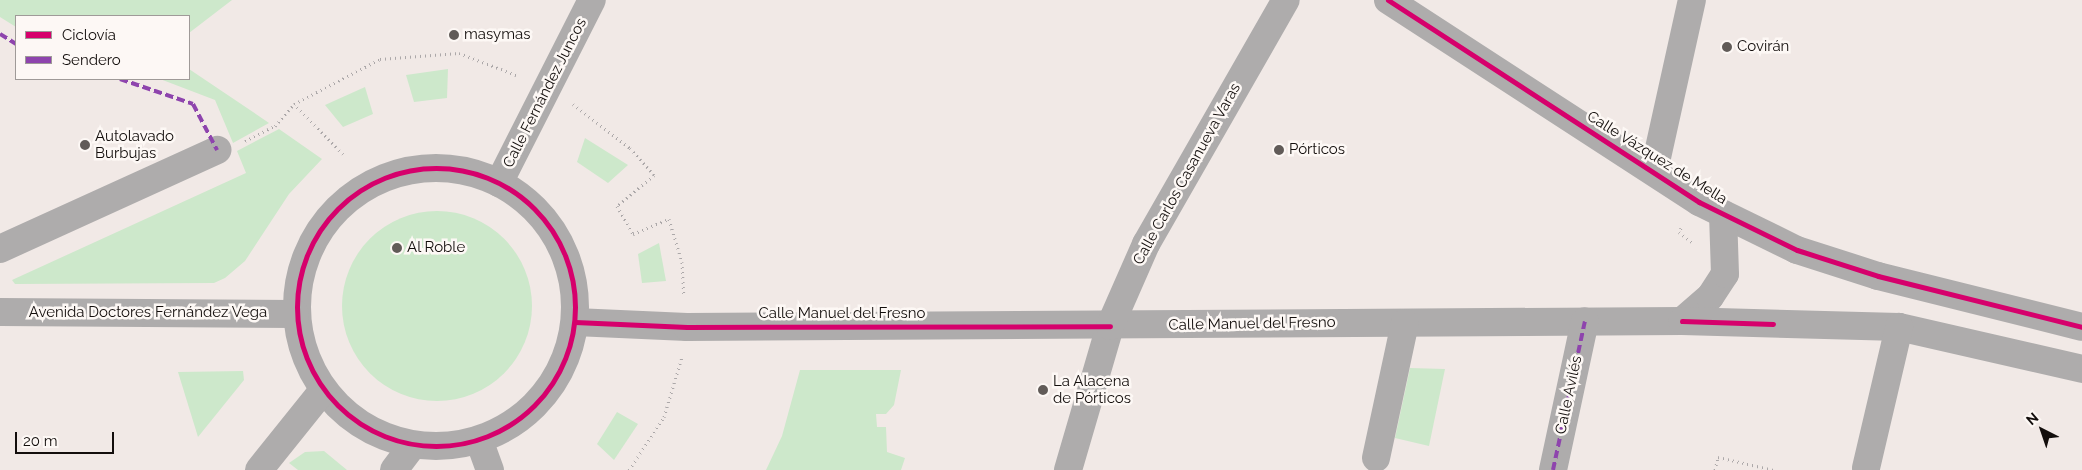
<!DOCTYPE html>
<meta charset="utf-8">
<style>
body{margin:0}
#map{position:relative;width:2082px;height:470px;overflow:hidden;background:#f1e9e6;font-family:Raleway,sans-serif}
div>[style]{position:absolute}
.green>*{inset:0;background:#cde8cb}
.round{border-radius:50%}
.path>*{height:3px;margin-top:-1.5px;transform-origin:0;background:repeating-linear-gradient(90deg,#aca8a9 0 1px,transparent 0 5px)}
.minor>*{height:28px;margin:-14px;padding:0 14px;transform-origin:14px;border-radius:14px;background:#aeacac}
.minor>.ring{margin:-14px;padding:0;box-sizing:content-box;background:none;border:28px solid #aeacac;border-radius:50%}
.quiet>*{height:4px;margin-top:-2px;transform-origin:0;background:repeating-linear-gradient(90deg,#8e44ad 0 8px,transparent 0 12px)}
.cycleway>*{height:5px;margin:-2.5px;padding:0 2.5px;transform-origin:2.5px;border-radius:2.5px;background:#d6006c}
.cycleway>.ring{margin:-2.5px;padding:0;box-sizing:content-box;background:none;border:5px solid #d6006c;border-radius:50%}
.dots>*{width:14px;height:14px;translate:-50% -50%;box-sizing:border-box;border:2px solid #fdf8f5;border-radius:50%}
span{translate:-50% -50%;white-space:nowrap;text-align:center;line-height:1.15;-webkit-text-stroke:5px #fdf8f5;paint-order:stroke}
.poi-label{font-size:15px;color:#130e0c}
.left{translate:0 -50%;text-align:left}
.street-label{font-size:15px;color:#130e0c}
.legend{position:absolute;left:15px;top:15px;width:175px;height:65px;box-sizing:border-box;background:#fdf8f5;border:1px solid #9f9a98;margin:0;padding:6px 9px;list-style:none;font-size:15px;color:#130e0c}
.legend li{display:flex;align-items:center;gap:10px;height:25px}
.legend b{width:25px;border:1px solid #9f9a98}
.north{position:absolute;left:2017px;top:405px;width:50px;height:50px;-webkit-text-stroke:4px #fdf8f5;paint-order:stroke;rotate:319deg;font-size:14px;font-weight:700;line-height:20px;text-align:center;color:#130e0c}
.north::after{content:'';display:block;margin:auto;width:18px;height:22px;background:#130e0c;clip-path:polygon(50% 0,100% 100%,50% 72%,0 100%)}
.scale{position:absolute;left:15px;top:432px;width:99px;height:22px;box-sizing:border-box;border:2px solid #130e0c;border-top:0;padding-left:6px;font-size:15px;line-height:18px;white-space:nowrap;color:#130e0c;-webkit-text-stroke:4px #fdf8f5;paint-order:stroke}
</style>
<div id="map">
<div class="green">
<div style="clip-path:polygon(0 0,232px 0,189px 33px,189px 16px,16px 16px,16px 27px,0 17px)"></div>
<div style="clip-path:polygon(189px 69px,250px 110px,269px 123px,233px 143px,215px 100px,160px 79px,189px 79px)"></div>
<div style="clip-path:polygon(448px 69px,447px 98px,414px 102px,406px 75px)"></div>
<div style="clip-path:polygon(365px 87px,373px 114px,343px 127px,325px 105px)"></div>
<div style="clip-path:polygon(279px 129px,322px 159px,289px 194px,245px 261px,225px 278px,214px 283px,15px 284px,12px 280px,246px 173px,237px 151px)"></div>
<div style="clip-path:polygon(585px 138px,628px 165px,608px 183px,577px 162px)"></div>
<div class="round" style="left:342px;top:211px;width:190px;height:190px"></div>
<div style="clip-path:polygon(659px 243px,666px 281px,642px 283px,638px 254px)"></div>
<div style="clip-path:polygon(1410px 368px,1445px 369px,1429px 446px,1395px 438px)"></div>
<div style="clip-path:polygon(800px 370px,901px 370px,894px 405px,886px 414px,876px 414px,877px 427px,886px 427px,887px 452px,905px 458px,901px 470px,766px 470px,782px 436px)"></div>
<div style="clip-path:polygon(243px 371px,244px 380px,198px 437px,178px 372px)"></div>
<div style="clip-path:polygon(617px 412px,638px 424px,614px 460px,597px 444px)"></div>
<div style="clip-path:polygon(324px 451px,347px 470px,298px 470px,289px 463px,305px 452px)"></div>
</div>
<div class="path">
<div style="left:573px;top:104px;width:72px;rotate:37.7deg"></div>
<div style="left:630px;top:148px;width:36px;rotate:48deg"></div>
<div style="left:654px;top:175px;width:48px;rotate:140deg"></div>
<div style="left:617px;top:206px;width:32px;rotate:60deg"></div>
<div style="left:633px;top:234px;width:39px;rotate:-23deg"></div>
<div style="left:669px;top:219px;width:45px;rotate:73.2deg"></div>
<div style="left:682px;top:262px;width:34px;rotate:87deg"></div>
<div style="left:245px;top:141px;width:34px;rotate:-27deg"></div>
<div style="left:275px;top:126px;width:29px;rotate:-49deg"></div>
<div style="left:343px;top:154px;width:70px;rotate:-134.4deg"></div>
<div style="left:294px;top:104px;width:97px;rotate:-27.6deg"></div>
<div style="left:380px;top:59px;width:79px;rotate:-4.3deg"></div>
<div style="left:459px;top:53px;width:64px;rotate:21deg"></div>
<div style="left:1681px;top:228px;width:4px;rotate:117deg"></div>
<div style="left:1679px;top:232px;width:16px;rotate:38deg"></div>
<div style="left:629px;top:470px;width:64px;rotate:-56.6deg"></div>
<div style="left:664px;top:417px;width:63px;rotate:-73.3deg"></div>
<div style="left:1715px;top:470px;width:13px;rotate:-77deg"></div>
<div style="left:1718px;top:457px;width:57px;rotate:13.1deg"></div>
</div>
<div class="minor">
<div style="left:1388px;top:0;width:371px;rotate:33deg"></div>
<div style="left:1699px;top:202px;width:109px;rotate:26.1deg"></div>
<div style="left:1797px;top:250px;width:85px;rotate:17.8deg"></div>
<div style="left:1878px;top:276px;width:210px;rotate:14deg"></div>
<div class="ring" style="left:297px;top:168px;width:250px;height:250px"></div>
<div style="left:1654px;top:171px;width:175px;rotate:-77.5deg"></div>
<div style="left:499px;top:183px;width:205px;rotate:-63.1deg"></div>
<div style="left:0;top:249px;width:239px;rotate:-24.5deg"></div>
<div style="left:0;top:312px;width:295px;rotate:0.4deg"></div>
<div style="left:1682px;top:321px;width:37px;rotate:-41deg"></div>
<div style="left:1710px;top:297px;width:27px;rotate:-57deg"></div>
<div style="left:1725px;top:274px;width:60px;rotate:-91.9deg"></div>
<div style="left:575px;top:322px;width:112px;rotate:2.6deg"></div>
<div style="left:687px;top:327px;width:995px;rotate:-0.35deg"></div>
<div style="left:1682px;top:321px;width:217px;rotate:1.6deg"></div>
<div style="left:1899px;top:327px;width:188px;rotate:12.9deg"></div>
<div style="left:479px;top:440px;width:32px;rotate:70deg"></div>
<div style="left:1376px;top:458px;width:138px;rotate:-77.9deg"></div>
<div style="left:1866px;top:468px;width:145px;rotate:-76.8deg"></div>
<div style="left:259px;top:470px;width:102px;rotate:-51.3deg"></div>
<div style="left:394px;top:470px;width:31px;rotate:-53deg"></div>
<div style="left:1068px;top:470px;width:150px;rotate:-73.7deg"></div>
<div style="left:1110px;top:326px;width:90px;rotate:-66.3deg"></div>
<div style="left:1146px;top:244px;width:281px;rotate:-60.2deg"></div>
<div style="left:1553px;top:470px;width:152px;rotate:-77.9deg"></div>
</div>
<div class="quiet">
<div style="left:0;top:34px;width:19px;rotate:32deg"></div>
<div style="left:120px;top:79px;width:77px;rotate:18.9deg"></div>
<div style="left:193px;top:104px;width:52px;rotate:62.4deg"></div>
<div style="left:1553px;top:470px;width:152px;rotate:-77.9deg"></div>
</div>
<div class="cycleway">
<div style="left:1388px;top:0;width:371px;rotate:33deg"></div>
<div style="left:1699px;top:202px;width:109px;rotate:26.1deg"></div>
<div style="left:1797px;top:250px;width:85px;rotate:17.8deg"></div>
<div style="left:1878px;top:276px;width:210px;rotate:14deg"></div>
<div class="ring" style="left:297px;top:168px;width:273px;height:273px"></div>
<div style="left:1682px;top:321px;width:91px;rotate:1.9deg"></div>
<div style="left:575px;top:322px;width:112px;rotate:2.6deg"></div>
<div style="left:687px;top:327px;width:423px;rotate:-0.1deg"></div>
</div>
<div class="dots">
<div style="left:454px;top:35px;background:#615b58"></div>
<div style="left:1727px;top:47px;background:#615b58"></div>
<div style="left:85px;top:145px;background:#615b58"></div>
<div style="left:1279px;top:150px;background:#615b58"></div>
<div style="left:397px;top:248px;background:#615b58"></div>
<div style="left:1043px;top:390px;background:#615b58"></div>
</div>
<div class="poi-label">
<span class="left" style="left:464px;top:35px">masymas</span>
<span class="left" style="left:1737px;top:47px">Covirán</span>
<span class="left" style="left:95px;top:145px">Autolavado<br>Burbujas</span>
<span class="left" style="left:1289px;top:150px">Pórticos</span>
<span class="left" style="left:407px;top:248px">Al Roble</span>
<span class="left" style="left:1053px;top:390px">La Alacena<br>de Pórticos</span>
</div>
<div class="street-label">
<span style="left:545px;top:93px;rotate:-63deg">Calle Fernández Juncos</span>
<span style="left:1657px;top:158px;rotate:32deg">Calle Vázquez de Mella</span>
<span style="left:1187px;top:174px;rotate:-61deg">Calle Carlos Casanueva Varas</span>
<span style="left:148px;top:313px">Avenida Doctores Fernández Vega</span>
<span style="left:842px;top:314px">Calle Manuel del Fresno</span>
<span style="left:1252px;top:324px;rotate:-1deg">Calle Manuel del Fresno</span>
<span style="left:1569px;top:395px;rotate:-78deg">Calle Avilés</span>
</div>
<ul class="legend">
<li><b style="height:6px;background:#d6006c"></b>Ciclovía</li>
<li><b style="height:6px;background:#8e44ad"></b>Sendero</li>
</ul>
<div class="north">N</div>
<div class="scale">20 m</div>
</div>
